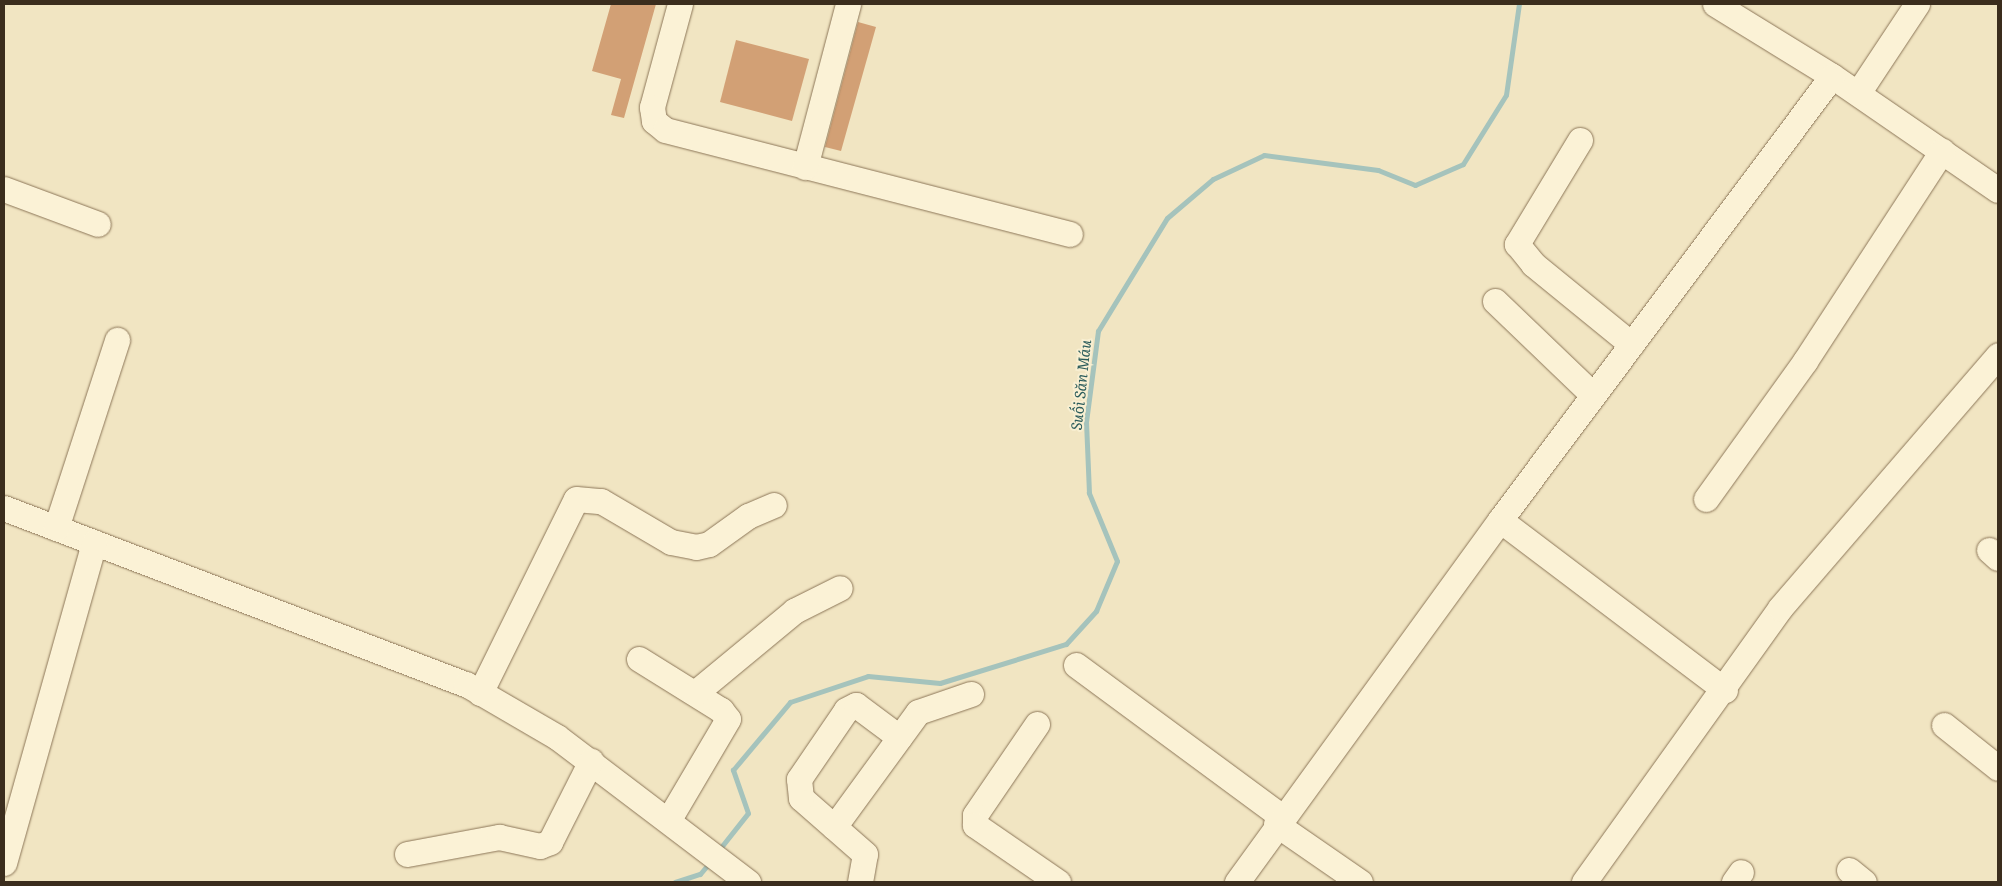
<!DOCTYPE html>
<meta charset="utf-8">
<style>
body{margin:0}
#map{position:relative;width:2002px;height:886px;overflow:hidden;background:#f1e5c2;font-family:Literata,serif}
div>[style]{position:absolute}
.stream>*{height:5px;margin:-2.5px;padding:0 2.5px;transform-origin:2.5px;border-radius:2.5px;background:#a5c3bc}
.building>*{inset:0;background:#d2a075}
.roads{filter:drop-shadow(0 0 1px #8c7658) drop-shadow(0 0 1px #8c7658)}
.minor>*{height:25px;margin:-12.5px;padding:0 12.5px;transform-origin:12.5px;border-radius:12.5px;background:#fbf2d6}
span{translate:-50% -50%;white-space:nowrap;text-align:center;line-height:1.15;-webkit-text-stroke:4px #f8efd2;paint-order:stroke}
.water-label{font-size:15px;color:#2b5c5b;font-style:italic}
.frame{position:absolute;inset:0;border:5px solid #3b2d1d;pointer-events:none}
</style>
<div id="map">
<div class="stream">
<div style="left:718px;top:851px;width:48px;rotate:-51.7deg"></div>
<div style="left:748px;top:813px;width:46px;rotate:-109.2deg"></div>
<div style="left:733px;top:770px;width:89px;rotate:-50deg"></div>
<div style="left:790px;top:702px;width:82px;rotate:-18.4deg"></div>
<div style="left:868px;top:676px;width:72px;rotate:5.6deg"></div>
<div style="left:940px;top:683px;width:132px;rotate:-17.2deg"></div>
<div style="left:1066px;top:644px;width:45px;rotate:-47.7deg"></div>
<div style="left:1096px;top:611px;width:54px;rotate:-67.2deg"></div>
<div style="left:1117px;top:561px;width:74px;rotate:-112.4deg"></div>
<div style="left:1089px;top:493px;width:71px;rotate:-92.4deg"></div>
<div style="left:1086px;top:422px;width:92px;rotate:-82.5deg"></div>
<div style="left:1098px;top:331px;width:132px;rotate:-58.6deg"></div>
<div style="left:1167px;top:218px;width:60px;rotate:-40.3deg"></div>
<div style="left:1213px;top:179px;width:56px;rotate:-25.2deg"></div>
<div style="left:1264px;top:155px;width:115px;rotate:7.5deg"></div>
<div style="left:1378px;top:170px;width:40px;rotate:22deg"></div>
<div style="left:1415px;top:185px;width:52px;rotate:-23.6deg"></div>
<div style="left:1463px;top:164px;width:81px;rotate:-58.1deg"></div>
<div style="left:1506px;top:95px;width:92px;rotate:-81.9deg"></div>
<div style="left:675px;top:882px;width:26px;rotate:-18deg"></div>
<div style="left:700px;top:874px;width:16px;rotate:-50deg"></div>
</div>
<div class="building">
<div style="clip-path:polygon(611px 4px,656px 4px,624px 118px,611px 115px,621px 79px,592px 71px)"></div>
<div style="clip-path:polygon(858px 22px,876px 27px,841px 151px,825px 147px)"></div>
<div style="clip-path:polygon(736px 40px,809px 59px,792px 121px,720px 102px)"></div>
</div>
<div class="roads">
<div class="minor">
<div style="left:680px;top:4px;width:107px;rotate:105.2deg"></div>
<div style="left:652px;top:107px;width:14px;rotate:82deg"></div>
<div style="left:654px;top:121px;width:14px;rotate:39deg"></div>
<div style="left:665px;top:130px;width:418px;rotate:14.4deg"></div>
<div style="left:1715px;top:4px;width:137px;rotate:31.6deg"></div>
<div style="left:1832px;top:76px;width:201px;rotate:34.5deg"></div>
<div style="left:1858px;top:93px;width:107px;rotate:-56.5deg"></div>
<div style="left:1580px;top:140px;width:122px;rotate:121.2deg"></div>
<div style="left:1517px;top:244px;width:26px;rotate:51deg"></div>
<div style="left:1533px;top:264px;width:127px;rotate:39.2deg"></div>
<div style="left:805px;top:167px;width:169px;rotate:-75.2deg"></div>
<div style="left:4px;top:189px;width:100px;rotate:20.4deg"></div>
<div style="left:1495px;top:301px;width:136px;rotate:43.8deg"></div>
<div style="left:1706px;top:499px;width:170px;rotate:-54.3deg"></div>
<div style="left:1805px;top:361px;width:251px;rotate:-56.9deg"></div>
<div style="left:4px;top:508px;width:494px;rotate:20.9deg"></div>
<div style="left:466px;top:684px;width:105px;rotate:30.2deg"></div>
<div style="left:557px;top:737px;width:240px;rotate:37.2deg"></div>
<div style="left:1500px;top:520px;width:282px;rotate:37.1deg"></div>
<div style="left:56px;top:528px;width:198px;rotate:-72deg"></div>
<div style="left:1989px;top:550px;width:12px;rotate:42deg"></div>
<div style="left:639px;top:659px;width:97px;rotate:31.9deg"></div>
<div style="left:721px;top:710px;width:11px;rotate:52deg"></div>
<div style="left:728px;top:719px;width:116px;rotate:120.5deg"></div>
<div style="left:1076px;top:665px;width:255px;rotate:36.4deg"></div>
<div style="left:480px;top:693px;width:216px;rotate:-63.7deg"></div>
<div style="left:576px;top:499px;width:25px;rotate:5deg"></div>
<div style="left:601px;top:501px;width:81px;rotate:30.4deg"></div>
<div style="left:671px;top:542px;width:25px;rotate:11deg"></div>
<div style="left:696px;top:547px;width:13px;rotate:-13deg"></div>
<div style="left:709px;top:544px;width:48px;rotate:-35.7deg"></div>
<div style="left:748px;top:516px;width:28px;rotate:-23deg"></div>
<div style="left:695px;top:693px;width:129px;rotate:-39.6deg"></div>
<div style="left:794px;top:611px;width:51px;rotate:-26.6deg"></div>
<div style="left:1037px;top:724px;width:110px;rotate:124.3deg"></div>
<div style="left:975px;top:815px;width:10px;rotate:90deg"></div>
<div style="left:975px;top:825px;width:101px;rotate:34.5deg"></div>
<div style="left:1944px;top:725px;width:69px;rotate:38.5deg"></div>
<div style="left:1276px;top:824px;width:102px;rotate:34.6deg"></div>
<div style="left:834px;top:827px;width:142px;rotate:-53.9deg"></div>
<div style="left:918px;top:712px;width:56px;rotate:-18.8deg"></div>
<div style="left:407px;top:854px;width:94px;rotate:-10.5deg"></div>
<div style="left:499px;top:837px;width:42px;rotate:12.4deg"></div>
<div style="left:540px;top:846px;width:11px;rotate:-22deg"></div>
<div style="left:550px;top:842px;width:91px;rotate:-63.2deg"></div>
<div style="left:4px;top:863px;width:333px;rotate:-74.3deg"></div>
<div style="left:1849px;top:870px;width:19px;rotate:39deg"></div>
<div style="left:860px;top:882px;width:28px;rotate:-80deg"></div>
<div style="left:865px;top:854px;width:85px;rotate:-138.8deg"></div>
<div style="left:801px;top:798px;width:19px;rotate:-96deg"></div>
<div style="left:799px;top:779px;width:83px;rotate:-55.7deg"></div>
<div style="left:846px;top:710px;width:11px;rotate:-27deg"></div>
<div style="left:856px;top:705px;width:54px;rotate:36.7deg"></div>
<div style="left:1237px;top:882px;width:447px;rotate:-54deg"></div>
<div style="left:1500px;top:520px;width:554px;rotate:-53.21deg"></div>
<div style="left:1584px;top:882px;width:337px;rotate:-54.4deg"></div>
<div style="left:1780px;top:608px;width:334px;rotate:-49.2deg"></div>
<div style="left:1734px;top:882px;width:12px;rotate:-55deg"></div>
</div>
</div>
<div class="water-label">
<span style="left:1080px;top:385px;rotate:-84deg">Suối Săn Máu</span>
</div>
<div class="frame"></div>
</div>
